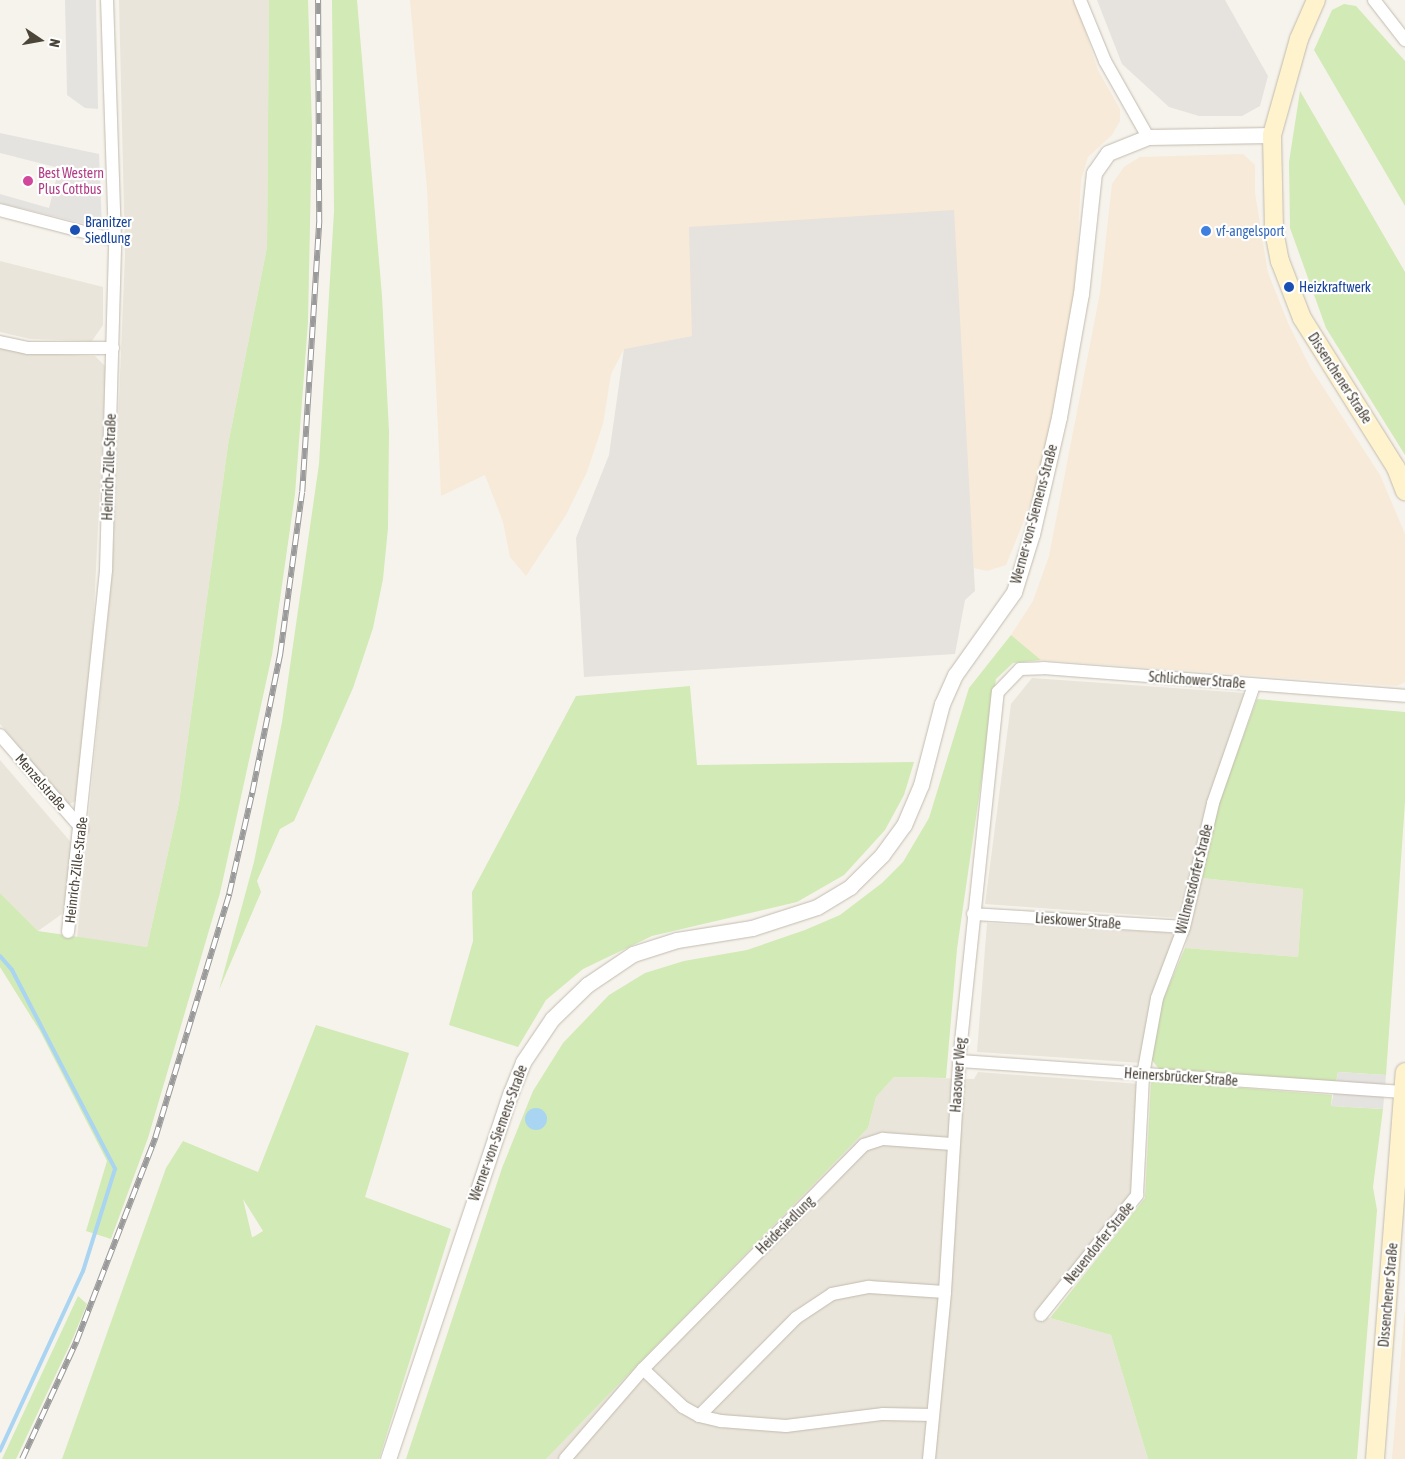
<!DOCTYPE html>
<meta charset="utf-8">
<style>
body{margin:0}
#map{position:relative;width:1405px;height:1459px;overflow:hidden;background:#f6f3ec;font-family:"Asap Condensed",sans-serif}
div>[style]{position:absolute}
.residential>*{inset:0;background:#eae5da}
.commercial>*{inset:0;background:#f7ead8}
.industrial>*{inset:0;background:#e6e2dd}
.green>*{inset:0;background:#d2eab5}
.parking>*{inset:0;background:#e5e3e0}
.water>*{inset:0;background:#a9d4f2}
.round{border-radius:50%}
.stream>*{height:4px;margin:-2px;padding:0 2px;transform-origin:2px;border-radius:2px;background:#a9d4f2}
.roads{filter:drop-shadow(0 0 1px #c2bbae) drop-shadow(0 0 1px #c2bbae)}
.minor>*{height:12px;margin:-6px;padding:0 6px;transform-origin:6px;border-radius:6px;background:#fff}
.tertiary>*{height:15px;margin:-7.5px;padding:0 7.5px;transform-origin:7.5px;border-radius:7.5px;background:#fff}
.secondary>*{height:18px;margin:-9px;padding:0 9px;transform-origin:9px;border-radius:9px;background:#fff3cd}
.rail>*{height:5.5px;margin-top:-2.75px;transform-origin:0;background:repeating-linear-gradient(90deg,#fff 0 11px,#9a9a9a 0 22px);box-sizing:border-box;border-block:1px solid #9a9a9a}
.dots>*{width:14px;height:14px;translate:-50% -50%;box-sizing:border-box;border:2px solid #fff;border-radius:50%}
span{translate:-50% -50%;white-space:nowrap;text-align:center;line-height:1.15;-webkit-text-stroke:4.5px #fff;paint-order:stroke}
.hotel-label{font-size:14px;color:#b23c85}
.left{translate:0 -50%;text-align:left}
.transit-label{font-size:14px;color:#164399}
.shop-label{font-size:14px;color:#366cbe}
.street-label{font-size:14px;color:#4b4439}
.north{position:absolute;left:15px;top:15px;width:50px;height:50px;-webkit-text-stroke:4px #fff;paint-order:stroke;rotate:102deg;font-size:14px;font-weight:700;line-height:20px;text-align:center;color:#4b4439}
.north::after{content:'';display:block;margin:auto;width:18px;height:22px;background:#4b4439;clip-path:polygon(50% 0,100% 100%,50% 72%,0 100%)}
</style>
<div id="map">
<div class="residential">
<div style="clip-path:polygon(119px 0,269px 0,267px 247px,228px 445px,179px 803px,147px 947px,77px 938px,112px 573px,125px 254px)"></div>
<div style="clip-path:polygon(0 261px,103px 287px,103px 325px,92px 341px,30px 339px,0 332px)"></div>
<div style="clip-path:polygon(0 346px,28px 353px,95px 356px,106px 367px,91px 670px,77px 800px,68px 805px,0 724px)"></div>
<div style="clip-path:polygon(1032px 678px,1245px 693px,1208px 803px,1179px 918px,985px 904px,1011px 704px)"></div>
<div style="clip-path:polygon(0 760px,75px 847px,62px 914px,38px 931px,0 893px)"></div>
<div style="clip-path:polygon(1202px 878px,1303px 889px,1298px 957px,1185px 948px)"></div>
<div style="clip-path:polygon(987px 923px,1176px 933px,1142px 1063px,977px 1052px)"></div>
<div style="clip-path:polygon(978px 1072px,1140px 1084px,1131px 1195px,1035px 1314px,1111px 1335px,1148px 1459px,546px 1459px,868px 1128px,876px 1097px,894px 1077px,974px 1079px)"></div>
</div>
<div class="commercial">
<div style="clip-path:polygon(410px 0,1075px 0,1098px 70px,1120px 109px,1120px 121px,1112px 135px,1088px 157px,1081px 180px,1075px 289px,1054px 412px,1033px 498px,1006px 565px,987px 571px,974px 568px,957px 323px,692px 336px,624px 349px,611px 374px,603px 424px,587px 472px,566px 515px,526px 576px,510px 557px,503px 522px,485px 475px,441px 496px,427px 189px)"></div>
<div style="clip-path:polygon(1243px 154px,1255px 165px,1255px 193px,1268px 273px,1288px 323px,1310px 367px,1380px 475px,1405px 534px,1405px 682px,1397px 686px,1041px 660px,1011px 635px,1033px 601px,1049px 556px,1100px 293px,1112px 184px,1124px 167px,1140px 157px)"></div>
<div style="clip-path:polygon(1405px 1308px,1405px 1459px,1392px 1459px)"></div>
</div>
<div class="industrial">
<div style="clip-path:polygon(1097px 0,1225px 0,1268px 76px,1260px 106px,1242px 116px,1199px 116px,1169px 107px,1122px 64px)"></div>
<div style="clip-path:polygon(954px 210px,975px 591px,965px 600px,955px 654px,584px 677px,576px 538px,609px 455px,624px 349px,692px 336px,689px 227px)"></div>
</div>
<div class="green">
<div style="clip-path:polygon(269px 0,308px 0,312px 127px,308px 322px,295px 494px,272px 655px,220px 893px,148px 1138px,111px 1239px,86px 1231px,107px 1161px,40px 1031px,0 967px,0 893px,38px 931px,147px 947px,179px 803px,228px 445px,267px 247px)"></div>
<div style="clip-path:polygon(332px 0,357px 0,382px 296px,389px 431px,388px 528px,383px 579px,373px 628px,353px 688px,294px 821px,280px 829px,257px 881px,261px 892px,219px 990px,254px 862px,282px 722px,319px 464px,334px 211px)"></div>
<div style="clip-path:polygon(1344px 4px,1356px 6px,1405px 61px,1405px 206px,1314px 50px,1332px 10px)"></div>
<div style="clip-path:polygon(1300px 91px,1405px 272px,1405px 455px,1326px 328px,1290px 228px,1289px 162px)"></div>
<div style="clip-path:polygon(1011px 635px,1041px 660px,1013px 663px,996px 679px,957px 949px,946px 1078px,894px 1077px,876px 1097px,868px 1128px,546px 1459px,406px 1459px,502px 1168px,533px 1091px,563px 1043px,609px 995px,645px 973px,684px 961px,747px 950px,805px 930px,840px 915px,882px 883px,903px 862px,929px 818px,969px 688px)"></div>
<div style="clip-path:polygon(690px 686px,697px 765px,914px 762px,904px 795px,885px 830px,844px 875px,797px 902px,652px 936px,583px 969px,546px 1000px,518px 1047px,449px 1025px,473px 941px,472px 892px,576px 696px)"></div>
<div style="clip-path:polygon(1257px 699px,1405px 712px,1405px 802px,1386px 1075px,1338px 1072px,1336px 1082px,1159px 1069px,1152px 1060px,1163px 1000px,1185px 948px,1298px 957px,1303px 889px,1202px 878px,1218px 805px)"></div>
<div style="clip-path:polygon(evenodd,316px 1025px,409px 1053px,365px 1197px,451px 1229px,379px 1459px,62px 1459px,166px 1168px,183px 1141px,258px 1172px,316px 1025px,243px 1199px,263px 1231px,253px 1237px,252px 1237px,243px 1199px)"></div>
<div style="clip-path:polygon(1151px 1081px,1332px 1095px,1331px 1106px,1383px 1109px,1373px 1187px,1377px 1210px,1357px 1459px,1148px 1459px,1111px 1335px,1050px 1318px,1145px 1198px)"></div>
<div style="clip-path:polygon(78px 1296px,87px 1304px,73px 1338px,16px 1459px,2px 1459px)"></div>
</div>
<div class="parking">
<div style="clip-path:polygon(65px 0,96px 0,98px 109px,85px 108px,67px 95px)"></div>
<div style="clip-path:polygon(0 133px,99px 154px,102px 228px,0 203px,0 194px,49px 208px,59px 168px,0 153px)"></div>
<div style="clip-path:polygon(1338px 1072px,1386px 1075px,1383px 1109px,1331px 1106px)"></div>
</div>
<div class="water">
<div class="round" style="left:525px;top:1108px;width:22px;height:22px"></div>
</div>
<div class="stream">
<div style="left:0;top:956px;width:18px;rotate:49deg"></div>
<div style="left:12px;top:970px;width:224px;rotate:62.6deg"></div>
<div style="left:115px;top:1169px;width:107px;rotate:107.4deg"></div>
<div style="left:83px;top:1271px;width:198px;rotate:114.8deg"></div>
</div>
<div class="roads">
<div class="minor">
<div style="left:1080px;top:0;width:66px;rotate:67.7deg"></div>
<div style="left:1105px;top:61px;width:87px;rotate:60.5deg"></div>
<div style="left:1374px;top:0;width:51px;rotate:52.2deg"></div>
<div style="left:0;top:210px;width:119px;rotate:14.6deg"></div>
<div style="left:0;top:342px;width:29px;rotate:12deg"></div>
<div style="left:28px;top:348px;width:85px"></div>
<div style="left:0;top:735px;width:125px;rotate:48.9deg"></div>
<div style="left:973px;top:914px;width:211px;rotate:3.5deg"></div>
<div style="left:68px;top:932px;width:364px;rotate:-84deg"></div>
<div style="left:106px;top:570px;width:330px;rotate:-88.4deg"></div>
<div style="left:115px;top:240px;width:240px;rotate:-91.9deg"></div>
<div style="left:959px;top:1061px;width:446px;rotate:4deg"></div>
<div style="left:1041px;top:1315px;width:154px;rotate:-51.3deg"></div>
<div style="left:1137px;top:1195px;width:120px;rotate:-87.1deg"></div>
<div style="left:1143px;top:1075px;width:78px;rotate:-79.7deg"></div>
<div style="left:1157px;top:998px;width:76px;rotate:-69.2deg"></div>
<div style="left:1184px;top:927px;width:127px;rotate:-76.8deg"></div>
<div style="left:1213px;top:803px;width:125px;rotate:-70.8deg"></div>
<div style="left:643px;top:1369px;width:55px;rotate:43.5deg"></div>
<div style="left:683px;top:1407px;width:18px;rotate:29deg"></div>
<div style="left:699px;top:1416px;width:23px;rotate:13deg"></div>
<div style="left:721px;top:1421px;width:65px;rotate:4.4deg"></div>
<div style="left:786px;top:1426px;width:98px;rotate:-7.1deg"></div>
<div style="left:883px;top:1414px;width:50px;rotate:1.1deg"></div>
<div style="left:699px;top:1416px;width:138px;rotate:-45.3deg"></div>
<div style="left:796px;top:1318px;width:43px;rotate:-33.7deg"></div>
<div style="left:832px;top:1294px;width:38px;rotate:-11deg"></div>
<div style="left:869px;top:1287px;width:76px;rotate:3.8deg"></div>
<div style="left:565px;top:1459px;width:119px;rotate:-49.1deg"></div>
<div style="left:643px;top:1369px;width:315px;rotate:-45.4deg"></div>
<div style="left:864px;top:1145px;width:20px;rotate:-18deg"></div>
<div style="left:883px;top:1139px;width:70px;rotate:4.1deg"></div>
<div style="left:929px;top:1459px;width:168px;rotate:-84.5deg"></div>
<div style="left:945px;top:1292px;width:231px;rotate:-86.5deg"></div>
<div style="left:959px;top:1061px;width:371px;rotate:-84deg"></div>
<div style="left:998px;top:692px;width:32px;rotate:-46deg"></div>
<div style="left:1020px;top:669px;width:23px;rotate:-2deg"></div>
<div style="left:1043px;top:668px;width:363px;rotate:4.4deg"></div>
</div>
<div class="tertiary">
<div style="left:388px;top:1459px;width:387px;rotate:-71.5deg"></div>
<div style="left:511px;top:1092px;width:32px;rotate:-68deg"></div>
<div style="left:523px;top:1062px;width:52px;rotate:-56deg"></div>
<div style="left:552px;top:1019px;width:49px;rotate:-44.2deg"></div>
<div style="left:587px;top:985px;width:55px;rotate:-34deg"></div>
<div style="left:633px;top:954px;width:46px;rotate:-17.7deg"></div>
<div style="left:677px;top:940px;width:76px;rotate:-9.1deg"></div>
<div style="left:752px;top:928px;width:68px;rotate:-17.9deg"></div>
<div style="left:817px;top:907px;width:39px;rotate:-31deg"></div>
<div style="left:850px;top:887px;width:45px;rotate:-45deg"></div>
<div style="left:882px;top:855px;width:37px;rotate:-54deg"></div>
<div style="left:904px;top:825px;width:43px;rotate:-67deg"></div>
<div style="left:921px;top:785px;width:84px;rotate:-75.5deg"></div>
<div style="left:942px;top:704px;width:32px;rotate:-66deg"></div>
<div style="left:955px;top:675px;width:102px;rotate:-54.6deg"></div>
<div style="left:1014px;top:592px;width:61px;rotate:-72.8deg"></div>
<div style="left:1032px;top:534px;width:120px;rotate:-77deg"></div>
<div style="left:1059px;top:417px;width:125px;rotate:-79.9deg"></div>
<div style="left:1081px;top:294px;width:122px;rotate:-83.9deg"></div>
<div style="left:1094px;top:173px;width:24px;rotate:-55deg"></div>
<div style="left:1108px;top:153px;width:43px;rotate:-21.8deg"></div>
<div style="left:1148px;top:137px;width:124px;rotate:-0.9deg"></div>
</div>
<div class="secondary">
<div style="left:1316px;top:0;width:43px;rotate:113.6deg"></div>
<div style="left:1299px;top:39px;width:100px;rotate:105.7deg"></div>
<div style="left:1272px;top:135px;width:96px;rotate:88.8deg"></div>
<div style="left:1274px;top:231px;width:31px;rotate:79deg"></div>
<div style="left:1280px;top:261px;width:61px;rotate:68.9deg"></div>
<div style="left:1302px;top:318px;width:177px;rotate:57.9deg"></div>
<div style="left:1396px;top:468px;width:25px;rotate:69deg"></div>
<div style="left:1375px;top:1459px;width:388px;rotate:-85.6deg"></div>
</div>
</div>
<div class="rail">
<div style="left:22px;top:1459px;width:129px;rotate:-65.2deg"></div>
<div style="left:76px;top:1342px;width:219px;rotate:-68.8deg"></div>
<div style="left:155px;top:1138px;width:255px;rotate:-73.1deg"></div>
<div style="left:229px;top:894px;width:104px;rotate:-77.2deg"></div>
<div style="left:252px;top:793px;width:142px;rotate:-78.6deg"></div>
<div style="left:280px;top:654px;width:163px;rotate:-82.3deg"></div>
<div style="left:302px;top:492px;width:270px;rotate:-86.4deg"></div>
<div style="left:319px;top:223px;width:223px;rotate:-90.3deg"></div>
</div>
<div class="dots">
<div style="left:28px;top:181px;background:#d1479c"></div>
<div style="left:75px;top:230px;background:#1a4fb4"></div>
<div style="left:1206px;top:231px;background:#3f7fe0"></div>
<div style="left:1289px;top:287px;background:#1a4fb4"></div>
</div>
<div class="hotel-label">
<span class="left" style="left:38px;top:181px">Best Western<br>Plus Cottbus</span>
</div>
<div class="transit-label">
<span class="left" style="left:85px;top:230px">Branitzer<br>Siedlung</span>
<span class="left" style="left:1299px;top:287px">Heizkraftwerk</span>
</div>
<div class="shop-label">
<span class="left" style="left:1216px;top:231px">vf-angelsport</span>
</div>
<div class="street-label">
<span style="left:1340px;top:378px;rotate:57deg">Dissenchener Straße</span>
<span style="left:109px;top:467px;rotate:-88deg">Heinrich-Zille-Straße</span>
<span style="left:1034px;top:514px;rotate:-75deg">Werner-von-Siemens-Straße</span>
<span style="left:1197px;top:680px;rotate:4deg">Schlichower Straße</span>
<span style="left:41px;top:782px;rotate:49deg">Menzelstraße</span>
<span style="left:76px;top:870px;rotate:-83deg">Heinrich-Zille-Straße</span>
<span style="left:1194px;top:879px;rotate:-76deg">Willmersdorfer Straße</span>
<span style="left:1078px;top:921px;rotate:4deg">Lieskower Straße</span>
<span style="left:958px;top:1075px;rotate:-86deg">Haasower Weg</span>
<span style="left:1181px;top:1077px;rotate:4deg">Heinersbrücker Straße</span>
<span style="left:498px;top:1133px;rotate:-70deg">Werner-von-Siemens-Straße</span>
<span style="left:785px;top:1225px;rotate:-45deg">Heidesiedlung</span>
<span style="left:1099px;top:1243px;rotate:-51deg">Neuendorfer Straße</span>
<span style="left:1388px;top:1295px;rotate:-85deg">Dissenchener Straße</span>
</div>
<div class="north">N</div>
</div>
